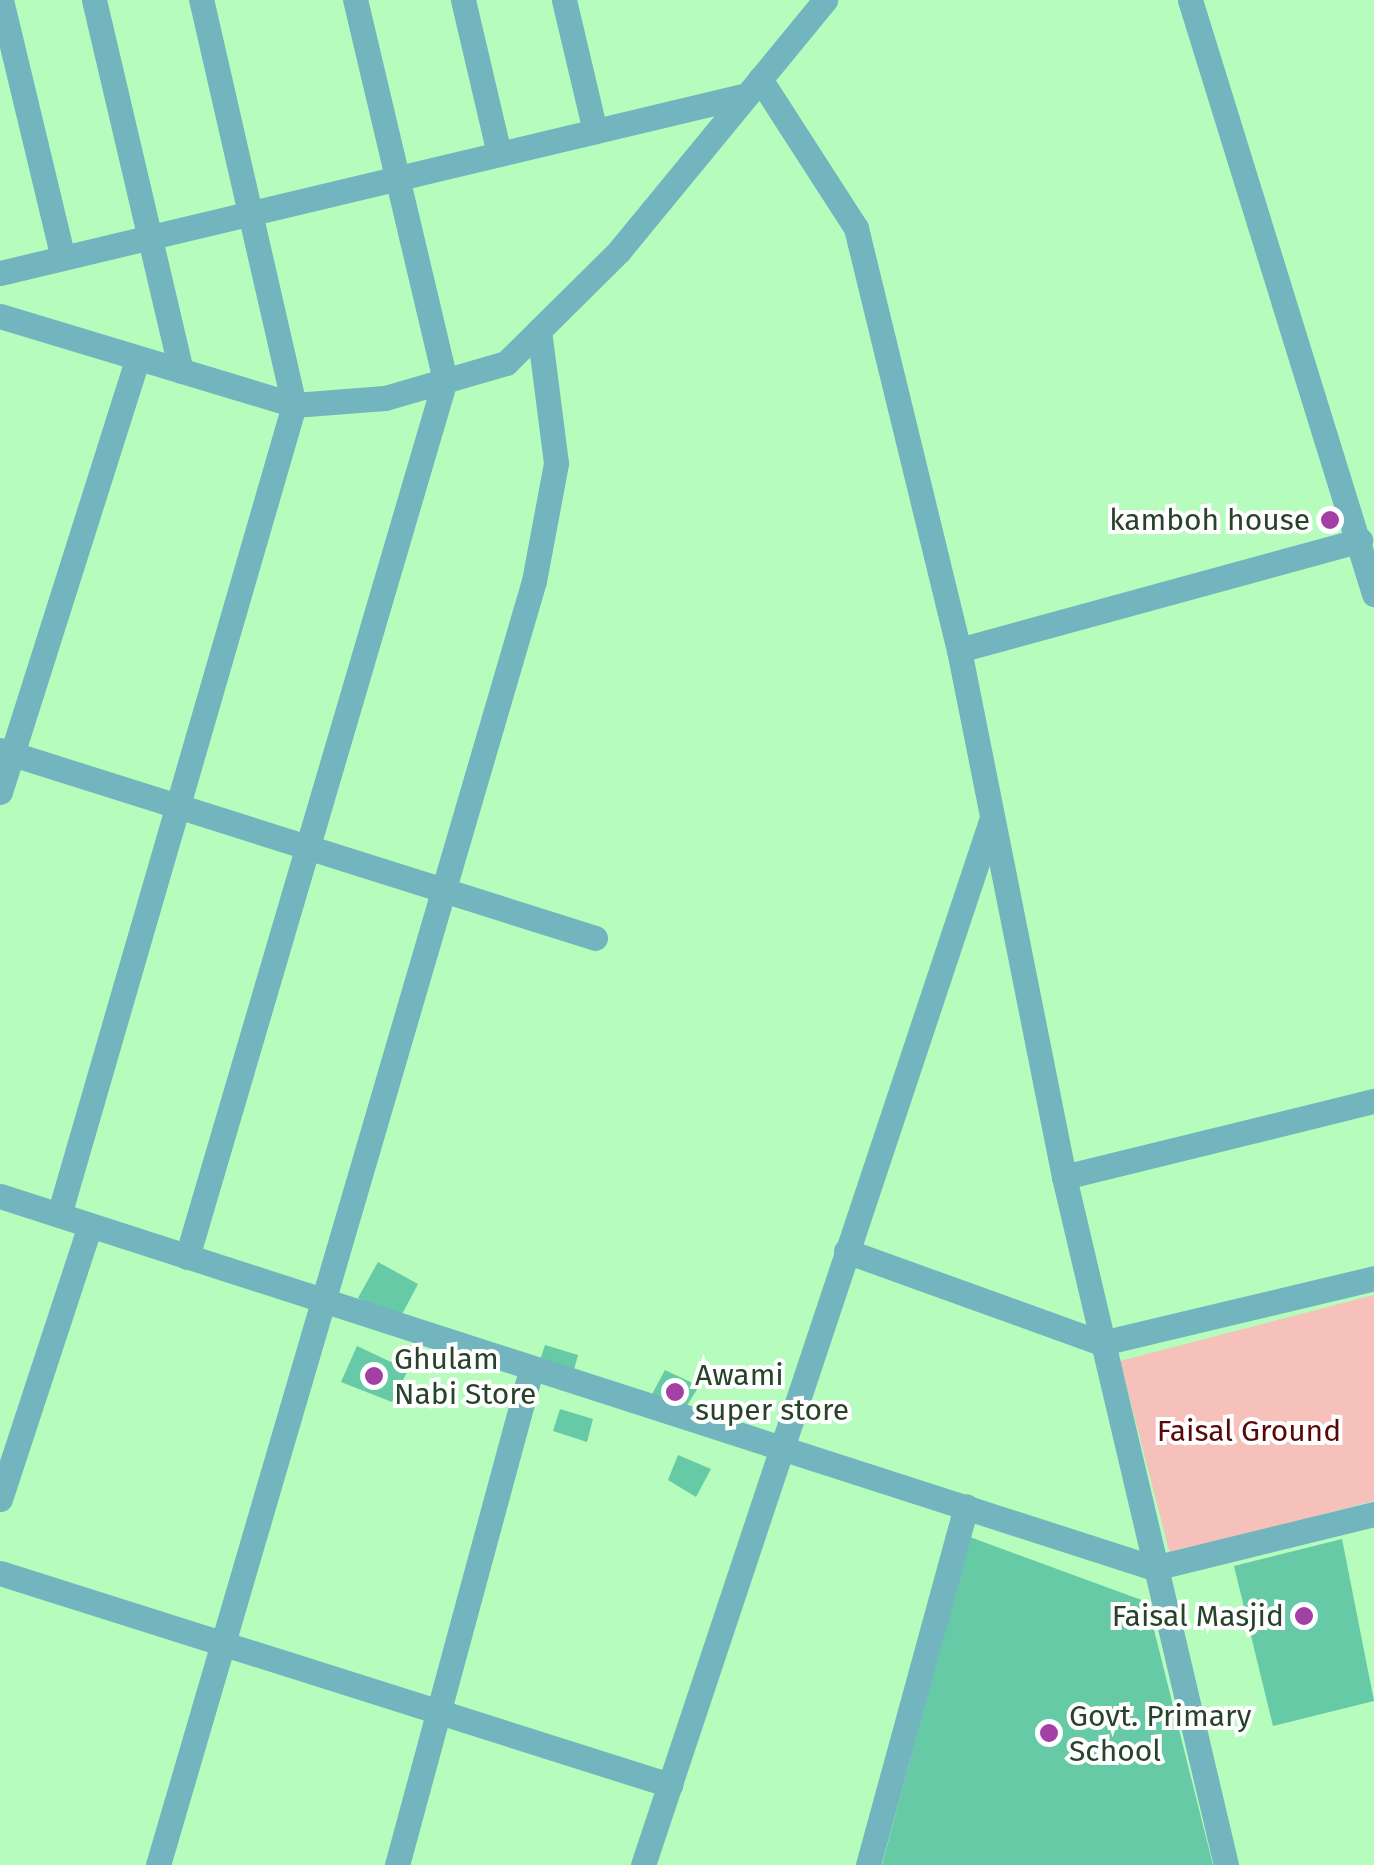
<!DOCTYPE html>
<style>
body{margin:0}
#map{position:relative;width:1374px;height:1865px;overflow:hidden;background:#b6fcbd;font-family:"Fira Sans",sans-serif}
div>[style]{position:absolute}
.green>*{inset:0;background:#f5c1ba}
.building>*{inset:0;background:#65caa5}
.minor>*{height:25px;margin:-12.5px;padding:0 12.5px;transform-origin:12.5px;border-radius:12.5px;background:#72b5be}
.tertiary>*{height:25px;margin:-12.5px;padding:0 12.5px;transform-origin:12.5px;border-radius:12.5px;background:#72b5be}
.dots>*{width:28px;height:28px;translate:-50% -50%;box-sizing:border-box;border:5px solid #fff;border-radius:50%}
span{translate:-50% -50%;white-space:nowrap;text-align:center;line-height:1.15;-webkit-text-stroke:8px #fff;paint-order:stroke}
.poi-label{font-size:30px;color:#27432a}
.right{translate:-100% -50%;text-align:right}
.left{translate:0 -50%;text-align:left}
.park-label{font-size:30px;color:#580a0a}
</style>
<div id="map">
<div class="green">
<div style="clip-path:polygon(1374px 1295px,1374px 1501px,1170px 1554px,1120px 1361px)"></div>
</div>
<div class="building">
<div style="clip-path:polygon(378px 1262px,418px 1284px,399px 1320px,358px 1298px)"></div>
<div style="clip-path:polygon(545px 1345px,578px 1355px,572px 1377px,538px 1366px)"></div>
<div style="clip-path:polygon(357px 1346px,408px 1370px,392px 1402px,341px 1382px)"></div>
<div style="clip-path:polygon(665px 1370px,699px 1386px,683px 1412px,650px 1398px)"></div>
<div style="clip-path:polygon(560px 1409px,593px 1419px,587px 1442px,553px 1431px)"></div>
<div style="clip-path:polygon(678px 1455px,711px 1469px,696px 1497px,668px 1480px)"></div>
<div style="clip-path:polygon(970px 1537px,1147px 1602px,1213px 1865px,882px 1865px)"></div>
<div style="clip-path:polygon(1342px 1539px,1374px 1701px,1273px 1726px,1234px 1566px)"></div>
</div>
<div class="minor">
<div style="left:1px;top:0;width:265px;rotate:76.5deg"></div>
<div style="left:94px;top:0;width:381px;rotate:76.8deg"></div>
<div style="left:463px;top:0;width:158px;rotate:76.8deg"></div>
<div style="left:564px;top:0;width:135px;rotate:76.7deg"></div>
<div style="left:1190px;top:0;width:622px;rotate:72.79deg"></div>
<div style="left:760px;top:79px;width:177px;rotate:57.2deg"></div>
<div style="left:856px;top:228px;width:434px;rotate:76.3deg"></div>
<div style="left:959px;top:650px;width:537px;rotate:78.73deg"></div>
<div style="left:1064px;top:1177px;width:707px;rotate:76.75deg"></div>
<div style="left:0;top:273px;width:768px;rotate:-13.4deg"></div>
<div style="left:959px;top:650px;width:416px;rotate:-15.3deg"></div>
<div style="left:0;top:750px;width:624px;rotate:17.53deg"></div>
<div style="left:0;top:792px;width:455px;rotate:-72.4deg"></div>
<div style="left:1064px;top:1177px;width:319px;rotate:-13.8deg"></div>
<div style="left:0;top:1196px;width:1212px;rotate:17.87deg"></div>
<div style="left:1154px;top:1568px;width:227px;rotate:-13.8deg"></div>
<div style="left:59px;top:1215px;width:843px;rotate:-73.82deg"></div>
<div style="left:294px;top:405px;width:416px;rotate:-102.9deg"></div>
<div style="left:846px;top:1251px;width:272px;rotate:19.8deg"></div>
<div style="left:1102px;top:1343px;width:280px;rotate:-13.4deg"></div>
<div style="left:187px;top:1257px;width:914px;rotate:-73.61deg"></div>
<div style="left:445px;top:380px;width:391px;rotate:-103.3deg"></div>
<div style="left:0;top:1499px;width:288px;rotate:-71.8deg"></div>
<div style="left:0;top:1573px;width:703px;rotate:17.56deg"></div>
<div style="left:158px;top:1865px;width:1338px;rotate:-73.68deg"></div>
<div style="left:534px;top:581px;width:120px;rotate:-79.4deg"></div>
<div style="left:556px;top:463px;width:134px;rotate:-97.3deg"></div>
<div style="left:397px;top:1865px;width:513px;rotate:-74.85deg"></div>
<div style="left:643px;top:1865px;width:1104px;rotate:-71.57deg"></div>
<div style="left:868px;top:1865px;width:372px;rotate:-74.7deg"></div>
</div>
<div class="tertiary">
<div style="left:0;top:316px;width:307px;rotate:16.8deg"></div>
<div style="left:294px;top:405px;width:91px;rotate:-4.4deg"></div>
<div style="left:385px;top:398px;width:126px;rotate:-16.1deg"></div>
<div style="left:506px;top:363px;width:159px;rotate:-44.7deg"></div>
<div style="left:619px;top:251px;width:325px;rotate:-50.6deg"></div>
</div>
<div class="dots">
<div style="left:1330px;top:520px;background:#a440a5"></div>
<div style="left:374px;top:1376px;background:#a440a5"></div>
<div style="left:675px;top:1392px;background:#a440a5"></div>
<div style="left:1304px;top:1616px;background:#a440a5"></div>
<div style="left:1049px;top:1733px;background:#a440a5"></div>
</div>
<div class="poi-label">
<span class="right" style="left:1310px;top:520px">kamboh house</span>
<span class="left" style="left:394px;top:1376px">Ghulam<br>Nabi Store</span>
<span class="left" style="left:695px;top:1392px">Awami<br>super store</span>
<span class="right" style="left:1284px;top:1616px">Faisal Masjid</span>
<span class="left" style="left:1069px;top:1733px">Govt. Primary<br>School</span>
</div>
<div class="park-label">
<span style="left:1249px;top:1431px">Faisal Ground</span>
</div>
</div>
